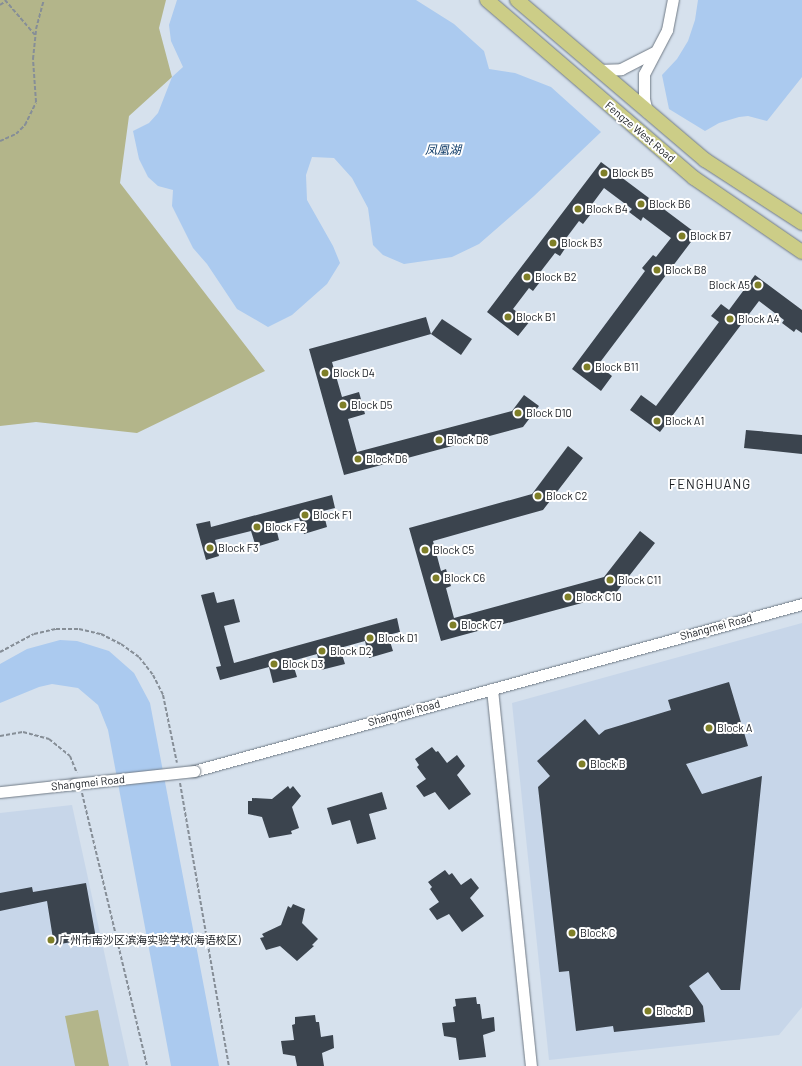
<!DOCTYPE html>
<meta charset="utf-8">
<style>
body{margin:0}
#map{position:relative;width:802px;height:1066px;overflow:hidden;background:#d6e1ed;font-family:Barlow,"Noto Sans SC",sans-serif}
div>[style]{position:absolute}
.built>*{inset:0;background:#c7d6e9}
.green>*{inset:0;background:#b3b58a}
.water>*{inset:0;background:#abcaef}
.building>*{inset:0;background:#3b444e}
.path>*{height:2px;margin-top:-1px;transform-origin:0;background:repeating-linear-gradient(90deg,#868e97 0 4px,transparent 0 6px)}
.roads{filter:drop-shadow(0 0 1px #707a85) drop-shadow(0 0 1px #707a85)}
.minor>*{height:11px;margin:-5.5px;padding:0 5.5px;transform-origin:5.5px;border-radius:5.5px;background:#fff}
.major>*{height:14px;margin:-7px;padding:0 7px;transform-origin:7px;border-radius:7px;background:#cccd87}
.bridges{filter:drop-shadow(0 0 1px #707a85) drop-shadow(0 0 1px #707a85)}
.minor-bridge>*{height:11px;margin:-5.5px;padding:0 5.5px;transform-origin:5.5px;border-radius:5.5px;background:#fff}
.dots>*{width:11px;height:11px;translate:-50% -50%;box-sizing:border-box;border:2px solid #fff;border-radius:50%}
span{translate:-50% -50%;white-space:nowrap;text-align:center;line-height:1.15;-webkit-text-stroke:4px #fff;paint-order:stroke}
.street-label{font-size:11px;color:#181c21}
.poi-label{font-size:11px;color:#181c21}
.left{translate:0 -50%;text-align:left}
.right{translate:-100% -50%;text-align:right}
.water-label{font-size:12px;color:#0d3a67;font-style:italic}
.quarter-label{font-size:13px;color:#181c21;letter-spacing:1px}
</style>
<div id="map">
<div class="built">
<div style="clip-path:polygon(802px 623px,802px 1007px,779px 1035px,549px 1060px,512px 703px)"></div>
<div style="clip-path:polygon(72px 805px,129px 1066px,0 1066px,0 813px)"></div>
</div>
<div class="green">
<div style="clip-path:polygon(0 0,166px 0,159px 28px,172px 77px,129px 116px,120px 183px,265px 371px,137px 433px,36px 422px,0 426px)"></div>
<div style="clip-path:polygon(98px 1010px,109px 1066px,75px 1066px,65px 1016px)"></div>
</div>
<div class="water">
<div style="clip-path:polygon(177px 0,416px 0,454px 24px,484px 51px,489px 69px,515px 73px,551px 87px,601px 132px,534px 196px,479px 244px,452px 257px,404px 264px,383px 255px,373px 245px,368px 208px,352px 178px,334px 158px,312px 157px,306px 175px,307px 200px,333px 246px,340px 263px,327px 284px,292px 315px,268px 327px,237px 309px,207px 264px,193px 248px,172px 206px,173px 190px,158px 186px,148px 177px,139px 159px,133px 131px,149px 123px,158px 113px,172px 77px,183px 67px,171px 41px,169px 25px)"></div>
<div style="clip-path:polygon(698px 0,802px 0,802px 77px,767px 121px,748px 116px,739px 117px,719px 123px,705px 131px,669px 109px,662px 75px,677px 59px,688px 41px,695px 20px)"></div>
<div style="clip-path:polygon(60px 640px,77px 641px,109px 651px,134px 673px,150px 703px,219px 1066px,171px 1066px,108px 730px,98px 705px,78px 688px,52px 684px,39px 687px,0 703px,0 664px,27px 649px)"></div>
</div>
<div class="building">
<div style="clip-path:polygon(601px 162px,697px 234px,598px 365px,612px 376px,601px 391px,572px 369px,645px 271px,642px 268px,653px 255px,656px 257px,671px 238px,643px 217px,641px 221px,629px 212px,632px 209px,604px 188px,590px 207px,594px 210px,583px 224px,579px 221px,564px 241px,568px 244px,560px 256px,555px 253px,538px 275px,543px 278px,533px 291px,529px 288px,513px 309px,530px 321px,518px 336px,487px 312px)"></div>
<div style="clip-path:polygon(755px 275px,802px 310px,802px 333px,796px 329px,794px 332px,782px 323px,784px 320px,759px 301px,660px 432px,630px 410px,641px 395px,656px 406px,719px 322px,711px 316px,721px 304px,729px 310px)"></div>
<div style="clip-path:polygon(426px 317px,431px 334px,332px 362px,342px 397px,359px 392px,365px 414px,348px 419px,357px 452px,512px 411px,524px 395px,539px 406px,523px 427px,344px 475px,309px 349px)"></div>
<div style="clip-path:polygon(442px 319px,472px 339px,461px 355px,431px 334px)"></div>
<div style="clip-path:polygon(746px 430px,802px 435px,802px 454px,744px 448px)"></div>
<div style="clip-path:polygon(568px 446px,583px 458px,543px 510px,433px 541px,441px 571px,446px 569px,451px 586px,446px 588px,454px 618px,604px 577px,640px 531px,655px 543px,615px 594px,441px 641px,409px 528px,532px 494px)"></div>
<div style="clip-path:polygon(332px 495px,335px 508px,323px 511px,327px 527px,304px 534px,299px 518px,275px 524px,279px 540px,256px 547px,251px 531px,215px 540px,219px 556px,206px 560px,196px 524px,210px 521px,211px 527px)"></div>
<div style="clip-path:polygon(214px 592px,217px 603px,234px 599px,240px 622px,224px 626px,234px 663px,397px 618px,400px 632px,388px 635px,393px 651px,369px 658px,365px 641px,340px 648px,345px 664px,321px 670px,317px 654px,292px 661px,297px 677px,273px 683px,269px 667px,220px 680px,216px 667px,221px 666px,201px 595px)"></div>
<div style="clip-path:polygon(729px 682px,748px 746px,686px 764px,702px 794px,762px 776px,740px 990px,721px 990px,708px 972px,689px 986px,703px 1006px,705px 1022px,614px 1032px,613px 1026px,576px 1031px,569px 971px,559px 972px,538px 787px,550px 776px,537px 761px,585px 719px,599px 735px,605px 730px,671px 710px,668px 700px)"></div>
<div style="clip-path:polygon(432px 747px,436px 752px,438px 751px,447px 763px,457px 755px,465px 766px,457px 775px,471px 794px,449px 810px,435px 792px,424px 797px,416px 786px,426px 779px,417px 767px,419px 765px,415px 759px)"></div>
<div style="clip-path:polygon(288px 786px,290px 789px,293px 786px,301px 796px,292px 807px,299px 828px,291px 831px,292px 834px,269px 838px,262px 817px,248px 814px,248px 801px,252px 801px,252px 798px,272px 799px)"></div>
<div style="clip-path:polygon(382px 792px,387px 809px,369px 814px,376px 839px,357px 844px,350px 820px,332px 825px,327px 808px)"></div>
<div style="clip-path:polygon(445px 870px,449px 875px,452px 873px,461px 885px,471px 878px,479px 888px,470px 898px,484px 916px,462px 932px,449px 914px,437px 920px,429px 909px,439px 902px,430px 889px,432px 887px,428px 882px)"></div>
<div style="clip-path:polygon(86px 883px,96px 938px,54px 945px,47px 901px,0 911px,0 893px,32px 887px,33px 892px)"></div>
<div style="clip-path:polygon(293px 904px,305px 909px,302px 923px,318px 939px,312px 945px,314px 946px,297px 961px,280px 946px,266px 950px,260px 938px,264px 937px,262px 934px,281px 925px,288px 906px,291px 908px)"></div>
<div style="clip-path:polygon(476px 997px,477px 1004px,480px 1004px,482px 1019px,494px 1017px,495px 1031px,483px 1035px,486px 1057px,459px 1060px,456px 1038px,444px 1036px,442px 1023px,455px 1022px,453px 1007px,456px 1006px,455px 999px)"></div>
<div style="clip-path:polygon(315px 1015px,316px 1022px,319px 1022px,321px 1037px,333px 1035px,334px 1048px,322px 1053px,324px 1066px,297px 1066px,295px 1056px,283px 1054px,281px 1041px,294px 1040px,292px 1025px,295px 1024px,295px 1017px)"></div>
</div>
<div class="path">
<div style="left:5px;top:0;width:46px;rotate:49.4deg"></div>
<div style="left:0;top:5px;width:7px;rotate:-34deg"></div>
<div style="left:0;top:141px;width:17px;rotate:-24deg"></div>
<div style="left:16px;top:134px;width:13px;rotate:-45deg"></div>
<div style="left:25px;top:125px;width:25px;rotate:-64deg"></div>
<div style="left:36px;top:102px;width:43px;rotate:-94deg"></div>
<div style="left:33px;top:59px;width:30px;rotate:-84deg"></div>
<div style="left:36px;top:29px;width:30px;rotate:-75deg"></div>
<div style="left:0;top:652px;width:38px;rotate:-28deg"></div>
<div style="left:34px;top:634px;width:23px;rotate:-13deg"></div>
<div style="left:56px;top:629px;width:23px"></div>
<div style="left:79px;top:629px;width:23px;rotate:13deg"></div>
<div style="left:101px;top:634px;width:22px;rotate:27deg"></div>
<div style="left:121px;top:644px;width:22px;rotate:36deg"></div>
<div style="left:139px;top:657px;width:23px;rotate:52deg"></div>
<div style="left:153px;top:675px;width:22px;rotate:63deg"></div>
<div style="left:163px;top:695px;width:69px;rotate:78.4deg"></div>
<div style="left:0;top:736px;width:23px;rotate:-10deg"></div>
<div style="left:23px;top:732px;width:27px;rotate:15deg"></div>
<div style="left:49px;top:739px;width:27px;rotate:39deg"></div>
<div style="left:70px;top:756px;width:18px;rotate:68deg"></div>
<div style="left:180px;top:783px;width:287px;rotate:80.2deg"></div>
<div style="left:82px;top:793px;width:281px;rotate:76.6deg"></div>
</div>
<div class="roads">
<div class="minor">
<div style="left:598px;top:70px;width:23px;rotate:-2deg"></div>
<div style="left:621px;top:69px;width:37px;rotate:-27deg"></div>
<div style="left:647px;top:112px;width:13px;rotate:-103deg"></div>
<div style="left:644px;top:99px;width:25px;rotate:-90deg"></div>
<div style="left:644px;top:74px;width:50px;rotate:-62.4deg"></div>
<div style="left:667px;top:30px;width:31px;rotate:-79deg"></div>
<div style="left:492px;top:689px;width:379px;rotate:84.1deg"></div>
<div style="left:194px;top:771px;width:631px;rotate:-15.36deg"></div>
<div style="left:0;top:792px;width:74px;rotate:-6.2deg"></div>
</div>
<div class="major">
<div style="left:487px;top:0;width:273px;rotate:40.7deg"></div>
<div style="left:694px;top:178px;width:131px;rotate:34.4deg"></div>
<div style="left:517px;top:0;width:247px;rotate:40.4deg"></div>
<div style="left:705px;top:160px;width:116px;rotate:33deg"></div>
</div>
</div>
<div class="bridges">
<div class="minor-bridge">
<div style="left:74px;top:784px;width:121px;rotate:-6.2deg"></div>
</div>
</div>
<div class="dots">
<div style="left:604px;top:173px;background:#7f7f28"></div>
<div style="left:641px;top:204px;background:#7f7f28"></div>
<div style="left:578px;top:209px;background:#7f7f28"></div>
<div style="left:682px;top:236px;background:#7f7f28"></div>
<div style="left:553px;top:243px;background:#7f7f28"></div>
<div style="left:657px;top:270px;background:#7f7f28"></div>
<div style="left:527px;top:277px;background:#7f7f28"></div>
<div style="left:758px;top:285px;background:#7f7f28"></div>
<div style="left:508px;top:317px;background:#7f7f28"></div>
<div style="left:730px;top:319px;background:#7f7f28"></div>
<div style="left:587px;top:367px;background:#7f7f28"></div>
<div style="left:325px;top:373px;background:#7f7f28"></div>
<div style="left:343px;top:405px;background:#7f7f28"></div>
<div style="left:518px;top:413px;background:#7f7f28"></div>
<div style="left:657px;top:421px;background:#7f7f28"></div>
<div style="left:439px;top:440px;background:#7f7f28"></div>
<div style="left:358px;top:459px;background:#7f7f28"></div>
<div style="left:538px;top:496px;background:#7f7f28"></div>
<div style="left:305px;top:515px;background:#7f7f28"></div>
<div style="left:257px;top:527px;background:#7f7f28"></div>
<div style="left:210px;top:548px;background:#7f7f28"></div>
<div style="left:425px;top:550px;background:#7f7f28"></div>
<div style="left:436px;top:578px;background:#7f7f28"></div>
<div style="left:610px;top:580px;background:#7f7f28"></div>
<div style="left:568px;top:597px;background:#7f7f28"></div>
<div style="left:453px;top:625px;background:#7f7f28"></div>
<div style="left:370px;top:638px;background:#7f7f28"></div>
<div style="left:322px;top:651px;background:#7f7f28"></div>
<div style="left:274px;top:664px;background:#7f7f28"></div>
<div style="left:709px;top:728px;background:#7f7f28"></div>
<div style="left:582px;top:764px;background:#7f7f28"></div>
<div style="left:572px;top:933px;background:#7f7f28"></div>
<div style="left:51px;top:940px;background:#7f7f28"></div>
<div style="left:648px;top:1011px;background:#7f7f28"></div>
</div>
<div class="street-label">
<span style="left:640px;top:132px;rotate:40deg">Fengze West Road</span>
<span style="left:716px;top:627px;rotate:-15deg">Shangmei Road</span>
<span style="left:404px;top:713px;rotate:-15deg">Shangmei Road</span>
<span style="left:88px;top:783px;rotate:-6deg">Shangmei Road</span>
</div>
<div class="poi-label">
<span class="left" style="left:612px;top:173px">Block B5</span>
<span class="left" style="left:649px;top:204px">Block B6</span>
<span class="left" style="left:586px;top:209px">Block B4</span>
<span class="left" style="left:690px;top:236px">Block B7</span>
<span class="left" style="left:561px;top:243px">Block B3</span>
<span class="left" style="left:665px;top:270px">Block B8</span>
<span class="left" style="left:535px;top:277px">Block B2</span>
<span class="right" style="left:750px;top:285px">Block A5</span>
<span class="left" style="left:516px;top:317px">Block B1</span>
<span class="left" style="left:738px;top:319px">Block A4</span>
<span class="left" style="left:595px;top:367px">Block B11</span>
<span class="left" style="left:333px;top:373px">Block D4</span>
<span class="left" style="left:351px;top:405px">Block D5</span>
<span class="left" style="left:526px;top:413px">Block D10</span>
<span class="left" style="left:665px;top:421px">Block A1</span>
<span class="left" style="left:447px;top:440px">Block D8</span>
<span class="left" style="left:366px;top:459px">Block D6</span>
<span class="left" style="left:546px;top:496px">Block C2</span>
<span class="left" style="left:313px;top:515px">Block F1</span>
<span class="left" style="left:265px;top:527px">Block F2</span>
<span class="left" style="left:218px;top:548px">Block F3</span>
<span class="left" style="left:433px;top:550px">Block C5</span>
<span class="left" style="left:444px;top:578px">Block C6</span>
<span class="left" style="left:618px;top:580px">Block C11</span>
<span class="left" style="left:576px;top:597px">Block C10</span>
<span class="left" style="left:461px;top:625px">Block C7</span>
<span class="left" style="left:378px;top:638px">Block D1</span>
<span class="left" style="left:330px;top:651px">Block D2</span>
<span class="left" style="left:282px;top:664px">Block D3</span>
<span class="left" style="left:717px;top:728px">Block A</span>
<span class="left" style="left:590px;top:764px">Block B</span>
<span class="left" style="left:580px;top:933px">Block C</span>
<span class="left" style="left:59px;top:940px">广州市南沙区滨海实验学校(海语校区)</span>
<span class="left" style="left:656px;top:1011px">Block D</span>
</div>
<div class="water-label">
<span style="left:443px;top:150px">凤凰湖</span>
</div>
<div class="quarter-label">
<span style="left:710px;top:484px">FENGHUANG</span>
</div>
</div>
